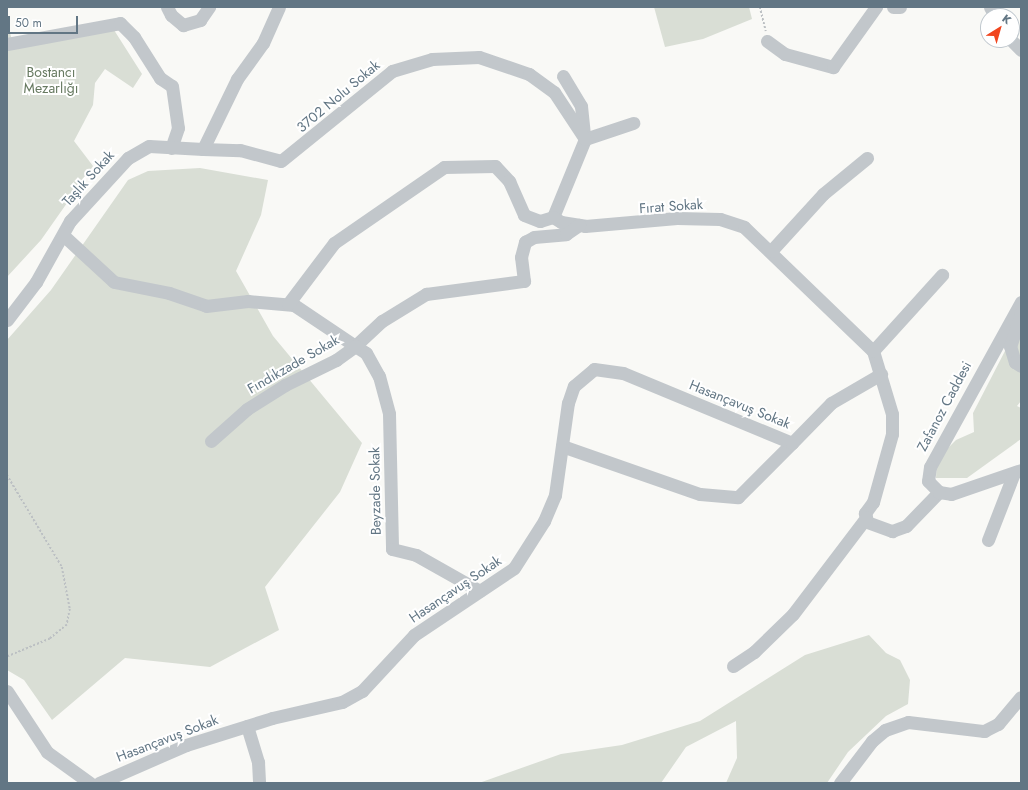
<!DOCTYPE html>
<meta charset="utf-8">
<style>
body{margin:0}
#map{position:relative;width:1028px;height:790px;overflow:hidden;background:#f9f9f6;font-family:Jost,sans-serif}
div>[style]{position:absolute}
.green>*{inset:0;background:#d9ded5}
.path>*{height:1.5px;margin-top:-0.75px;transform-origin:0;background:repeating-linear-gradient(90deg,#bcc0c3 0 2px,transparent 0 4px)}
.minor>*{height:13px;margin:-6.5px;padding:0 6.5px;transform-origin:6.5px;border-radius:6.5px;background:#c2c7cb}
span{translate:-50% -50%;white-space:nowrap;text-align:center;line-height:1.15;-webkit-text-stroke:4px #fff;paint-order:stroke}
.park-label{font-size:14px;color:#677a61}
.street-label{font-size:14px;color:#627684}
.frame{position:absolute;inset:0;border:8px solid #627684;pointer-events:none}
.north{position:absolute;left:980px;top:8px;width:40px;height:40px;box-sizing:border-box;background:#fff;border:1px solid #c0c8ce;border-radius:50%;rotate:37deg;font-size:11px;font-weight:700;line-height:16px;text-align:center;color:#627684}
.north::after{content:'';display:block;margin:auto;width:14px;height:18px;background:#f1461f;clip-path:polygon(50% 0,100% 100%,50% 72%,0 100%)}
.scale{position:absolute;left:8px;top:16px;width:70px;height:18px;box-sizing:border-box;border:2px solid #627684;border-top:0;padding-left:5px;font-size:12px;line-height:14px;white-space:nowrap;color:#627684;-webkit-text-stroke:3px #fff;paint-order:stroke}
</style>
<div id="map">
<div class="green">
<div style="clip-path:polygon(654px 7px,749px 7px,752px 19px,703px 39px,665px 47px)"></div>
<div style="clip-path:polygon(7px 22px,12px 40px,114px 30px,142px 74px,133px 88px,105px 69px,95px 83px,93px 105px,74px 141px,93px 166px,41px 240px,7px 277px)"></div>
<div style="clip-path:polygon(200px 168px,268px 180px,261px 215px,236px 271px,273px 336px,362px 443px,340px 492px,265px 587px,279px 630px,210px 667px,125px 658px,52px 720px,24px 680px,7px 670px,7px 340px,51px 290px,128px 180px,148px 171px)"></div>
<div style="clip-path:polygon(1021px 320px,1021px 401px,1017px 406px,1021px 408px,1021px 439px,967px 478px,936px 478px,937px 459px,956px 440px,974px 432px,973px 413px)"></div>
<div style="clip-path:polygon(869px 635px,886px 653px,900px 660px,910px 680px,908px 704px,886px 716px,848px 752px,827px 783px,726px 783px,737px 758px,736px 721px,686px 747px,661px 783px,479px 783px,561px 754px,622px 745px,700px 721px,805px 655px)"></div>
</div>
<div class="path">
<div style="left:760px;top:7px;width:25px;rotate:76deg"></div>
<div style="left:7px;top:475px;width:107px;rotate:59.1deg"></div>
<div style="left:62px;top:567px;width:43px;rotate:79.2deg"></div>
<div style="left:70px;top:609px;width:16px;rotate:101deg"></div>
<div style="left:67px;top:625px;width:22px;rotate:141deg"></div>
<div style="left:50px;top:639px;width:47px;rotate:157.3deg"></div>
</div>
<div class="minor">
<div style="left:167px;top:7px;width:9px;rotate:63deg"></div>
<div style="left:171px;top:15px;width:16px;rotate:40deg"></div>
<div style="left:183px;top:25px;width:18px;rotate:-16deg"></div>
<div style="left:200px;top:20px;width:16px;rotate:-55deg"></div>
<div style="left:893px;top:7px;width:7px"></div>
<div style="left:990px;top:7px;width:10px;rotate:61deg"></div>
<div style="left:1011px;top:40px;width:14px;rotate:45deg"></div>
<div style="left:767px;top:41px;width:22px;rotate:36deg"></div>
<div style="left:785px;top:54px;width:50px;rotate:15.2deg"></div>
<div style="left:833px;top:67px;width:74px;rotate:-54.4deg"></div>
<div style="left:7px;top:44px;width:115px;rotate:-10.5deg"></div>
<div style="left:120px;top:23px;width:20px;rotate:45deg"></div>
<div style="left:134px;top:37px;width:49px;rotate:57.6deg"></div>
<div style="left:160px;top:78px;width:14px;rotate:34deg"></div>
<div style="left:172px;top:86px;width:42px;rotate:81.9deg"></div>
<div style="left:178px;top:128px;width:21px;rotate:109deg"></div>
<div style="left:563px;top:76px;width:35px;rotate:59deg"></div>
<div style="left:581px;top:106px;width:28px;rotate:84deg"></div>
<div style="left:585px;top:139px;width:84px;rotate:112.3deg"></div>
<div style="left:553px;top:217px;width:9px;rotate:32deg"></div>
<div style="left:561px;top:222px;width:24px;rotate:9deg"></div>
<div style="left:585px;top:226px;width:92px;rotate:-5deg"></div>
<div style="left:677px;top:218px;width:43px;rotate:1.3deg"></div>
<div style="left:720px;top:219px;width:25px;rotate:18deg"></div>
<div style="left:744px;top:227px;width:179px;rotate:43.9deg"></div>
<div style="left:873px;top:351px;width:66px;rotate:73.2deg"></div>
<div style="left:892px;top:414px;width:20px;rotate:90deg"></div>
<div style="left:892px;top:434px;width:71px;rotate:105.6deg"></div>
<div style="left:873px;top:502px;width:14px;rotate:126deg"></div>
<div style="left:865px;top:513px;width:9px;rotate:77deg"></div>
<div style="left:867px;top:522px;width:27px;rotate:20deg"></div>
<div style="left:892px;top:531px;width:15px;rotate:-20deg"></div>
<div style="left:906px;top:526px;width:47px;rotate:-45.9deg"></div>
<div style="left:585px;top:139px;width:51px;rotate:-18.4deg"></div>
<div style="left:203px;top:149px;width:37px;rotate:2deg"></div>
<div style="left:240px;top:150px;width:42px;rotate:15deg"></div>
<div style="left:281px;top:161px;width:143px;rotate:-39deg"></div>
<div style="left:392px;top:71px;width:42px;rotate:-16.7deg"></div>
<div style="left:432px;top:59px;width:47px;rotate:-2.4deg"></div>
<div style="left:479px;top:57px;width:53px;rotate:18.8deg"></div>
<div style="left:529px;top:74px;width:31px;rotate:36deg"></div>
<div style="left:554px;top:92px;width:56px;rotate:56.6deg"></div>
<div style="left:63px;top:235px;width:69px;rotate:42.7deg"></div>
<div style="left:114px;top:282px;width:56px;rotate:11.3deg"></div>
<div style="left:169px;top:293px;width:39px;rotate:19deg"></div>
<div style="left:206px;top:306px;width:42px;rotate:-6.8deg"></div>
<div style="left:248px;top:301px;width:46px;rotate:5deg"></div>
<div style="left:294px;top:305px;width:73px;rotate:33.9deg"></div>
<div style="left:355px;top:346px;width:37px;rotate:-43deg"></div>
<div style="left:382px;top:321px;width:52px;rotate:-31.5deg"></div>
<div style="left:426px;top:294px;width:99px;rotate:-7.6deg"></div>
<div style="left:524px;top:281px;width:24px;rotate:-97deg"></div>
<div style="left:521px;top:257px;width:16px;rotate:-75deg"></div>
<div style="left:525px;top:242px;width:10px;rotate:-29deg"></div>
<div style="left:534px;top:237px;width:32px;rotate:-5deg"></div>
<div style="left:566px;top:234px;width:16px;rotate:-35deg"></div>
<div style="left:771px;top:251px;width:77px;rotate:-47.6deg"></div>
<div style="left:823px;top:194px;width:57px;rotate:-39.3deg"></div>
<div style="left:1021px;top:302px;width:188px;rotate:118.9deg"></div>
<div style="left:930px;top:467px;width:14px;rotate:98deg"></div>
<div style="left:928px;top:481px;width:16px;rotate:45deg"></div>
<div style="left:939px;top:492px;width:12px;rotate:9deg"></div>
<div style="left:951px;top:494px;width:74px;rotate:-18.9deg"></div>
<div style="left:288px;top:304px;width:76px;rotate:-53deg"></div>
<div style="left:334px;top:243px;width:134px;rotate:-34.6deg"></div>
<div style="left:444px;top:167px;width:51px;rotate:-1.1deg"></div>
<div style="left:495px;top:166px;width:21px;rotate:47deg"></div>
<div style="left:509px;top:181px;width:37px;rotate:66deg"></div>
<div style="left:524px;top:215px;width:17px;rotate:21deg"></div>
<div style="left:540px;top:221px;width:14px;rotate:-17deg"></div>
<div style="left:1021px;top:313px;width:35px;rotate:108deg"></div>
<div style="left:1010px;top:346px;width:17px;rotate:73deg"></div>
<div style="left:1015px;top:362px;width:7px;rotate:34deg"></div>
<div style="left:7px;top:320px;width:48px;rotate:-52.7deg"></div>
<div style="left:36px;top:282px;width:70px;rotate:-60.9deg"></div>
<div style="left:70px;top:221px;width:86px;rotate:-47.4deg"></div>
<div style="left:128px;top:158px;width:24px;rotate:-30deg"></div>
<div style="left:149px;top:146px;width:54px;rotate:3.2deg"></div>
<div style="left:203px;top:149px;width:78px;rotate:-64.1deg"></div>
<div style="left:237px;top:79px;width:44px;rotate:-54.2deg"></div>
<div style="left:263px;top:43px;width:39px;rotate:-66deg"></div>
<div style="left:873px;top:351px;width:103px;rotate:-47.8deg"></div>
<div style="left:211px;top:441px;width:48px;rotate:-41.6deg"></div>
<div style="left:247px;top:409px;width:45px;rotate:-32.3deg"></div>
<div style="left:285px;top:385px;width:57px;rotate:-26.1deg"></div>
<div style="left:336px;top:360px;width:24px;rotate:-36deg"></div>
<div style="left:355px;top:346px;width:13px;rotate:32deg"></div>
<div style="left:366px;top:353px;width:26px;rotate:61deg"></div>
<div style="left:379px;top:376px;width:39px;rotate:75deg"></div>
<div style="left:389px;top:414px;width:135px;rotate:88.7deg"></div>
<div style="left:392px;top:549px;width:25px;rotate:14deg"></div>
<div style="left:416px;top:555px;width:73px;rotate:29.4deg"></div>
<div style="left:562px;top:446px;width:146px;rotate:19.2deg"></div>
<div style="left:700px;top:494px;width:38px;rotate:5deg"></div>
<div style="left:738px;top:497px;width:76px;rotate:-45deg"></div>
<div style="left:988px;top:540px;width:72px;rotate:-68.8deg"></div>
<div style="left:733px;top:666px;width:25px;rotate:-34deg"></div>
<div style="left:754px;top:652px;width:54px;rotate:-44.3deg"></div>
<div style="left:793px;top:614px;width:121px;rotate:-52.8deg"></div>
<div style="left:7px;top:691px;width:73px;rotate:56.7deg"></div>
<div style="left:47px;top:752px;width:53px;rotate:35.8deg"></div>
<div style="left:247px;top:726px;width:38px;rotate:73deg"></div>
<div style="left:258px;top:762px;width:21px;rotate:87deg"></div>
<div style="left:99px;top:783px;width:95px;rotate:-23.6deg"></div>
<div style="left:186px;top:745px;width:90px;rotate:-17.4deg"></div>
<div style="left:272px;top:718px;width:72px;rotate:-12.9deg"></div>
<div style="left:342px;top:702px;width:23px;rotate:-29deg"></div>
<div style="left:362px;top:691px;width:76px;rotate:-47.1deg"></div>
<div style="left:414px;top:635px;width:120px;rotate:-33.8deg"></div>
<div style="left:514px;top:568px;width:56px;rotate:-57.4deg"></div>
<div style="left:544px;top:521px;width:28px;rotate:-67deg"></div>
<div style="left:555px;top:495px;width:93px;rotate:-82deg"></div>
<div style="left:568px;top:403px;width:18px;rotate:-71deg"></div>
<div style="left:574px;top:386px;width:26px;rotate:-40deg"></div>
<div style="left:594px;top:369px;width:29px;rotate:8deg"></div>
<div style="left:623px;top:373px;width:183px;rotate:22.5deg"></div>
<div style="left:792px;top:443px;width:56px;rotate:-45.7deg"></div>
<div style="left:831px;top:403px;width:58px;rotate:-30.1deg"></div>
<div style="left:840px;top:783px;width:53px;rotate:-52.7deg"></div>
<div style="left:872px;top:741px;width:17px;rotate:-40deg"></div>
<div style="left:885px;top:730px;width:24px;rotate:-19deg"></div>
<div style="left:908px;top:722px;width:77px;rotate:6.8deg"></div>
<div style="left:984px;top:731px;width:16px;rotate:-27deg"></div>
<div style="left:998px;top:724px;width:35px;rotate:-50deg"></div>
</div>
<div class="park-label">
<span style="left:51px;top:80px">Bostancı<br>Mezarlığı</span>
</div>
<div class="street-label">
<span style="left:338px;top:96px;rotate:-40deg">3702 Nolu Sokak</span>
<span style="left:88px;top:178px;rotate:-48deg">Taşlık Sokak</span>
<span style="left:671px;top:206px;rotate:-4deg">Fırat Sokak</span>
<span style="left:293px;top:364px;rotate:-30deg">Fındıkzade Sokak</span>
<span style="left:740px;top:404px;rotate:22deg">Hasançavuş Sokak</span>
<span style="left:944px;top:406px;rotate:-62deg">Zafanoz Caddesi</span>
<span style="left:375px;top:491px;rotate:-91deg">Beyzade Sokak</span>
<span style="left:455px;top:589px;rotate:-34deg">Hasançavuş Sokak</span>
<span style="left:167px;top:738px;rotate:-21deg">Hasançavuş Sokak</span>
</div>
<div class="frame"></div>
<div class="north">K</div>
<div class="scale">50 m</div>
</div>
